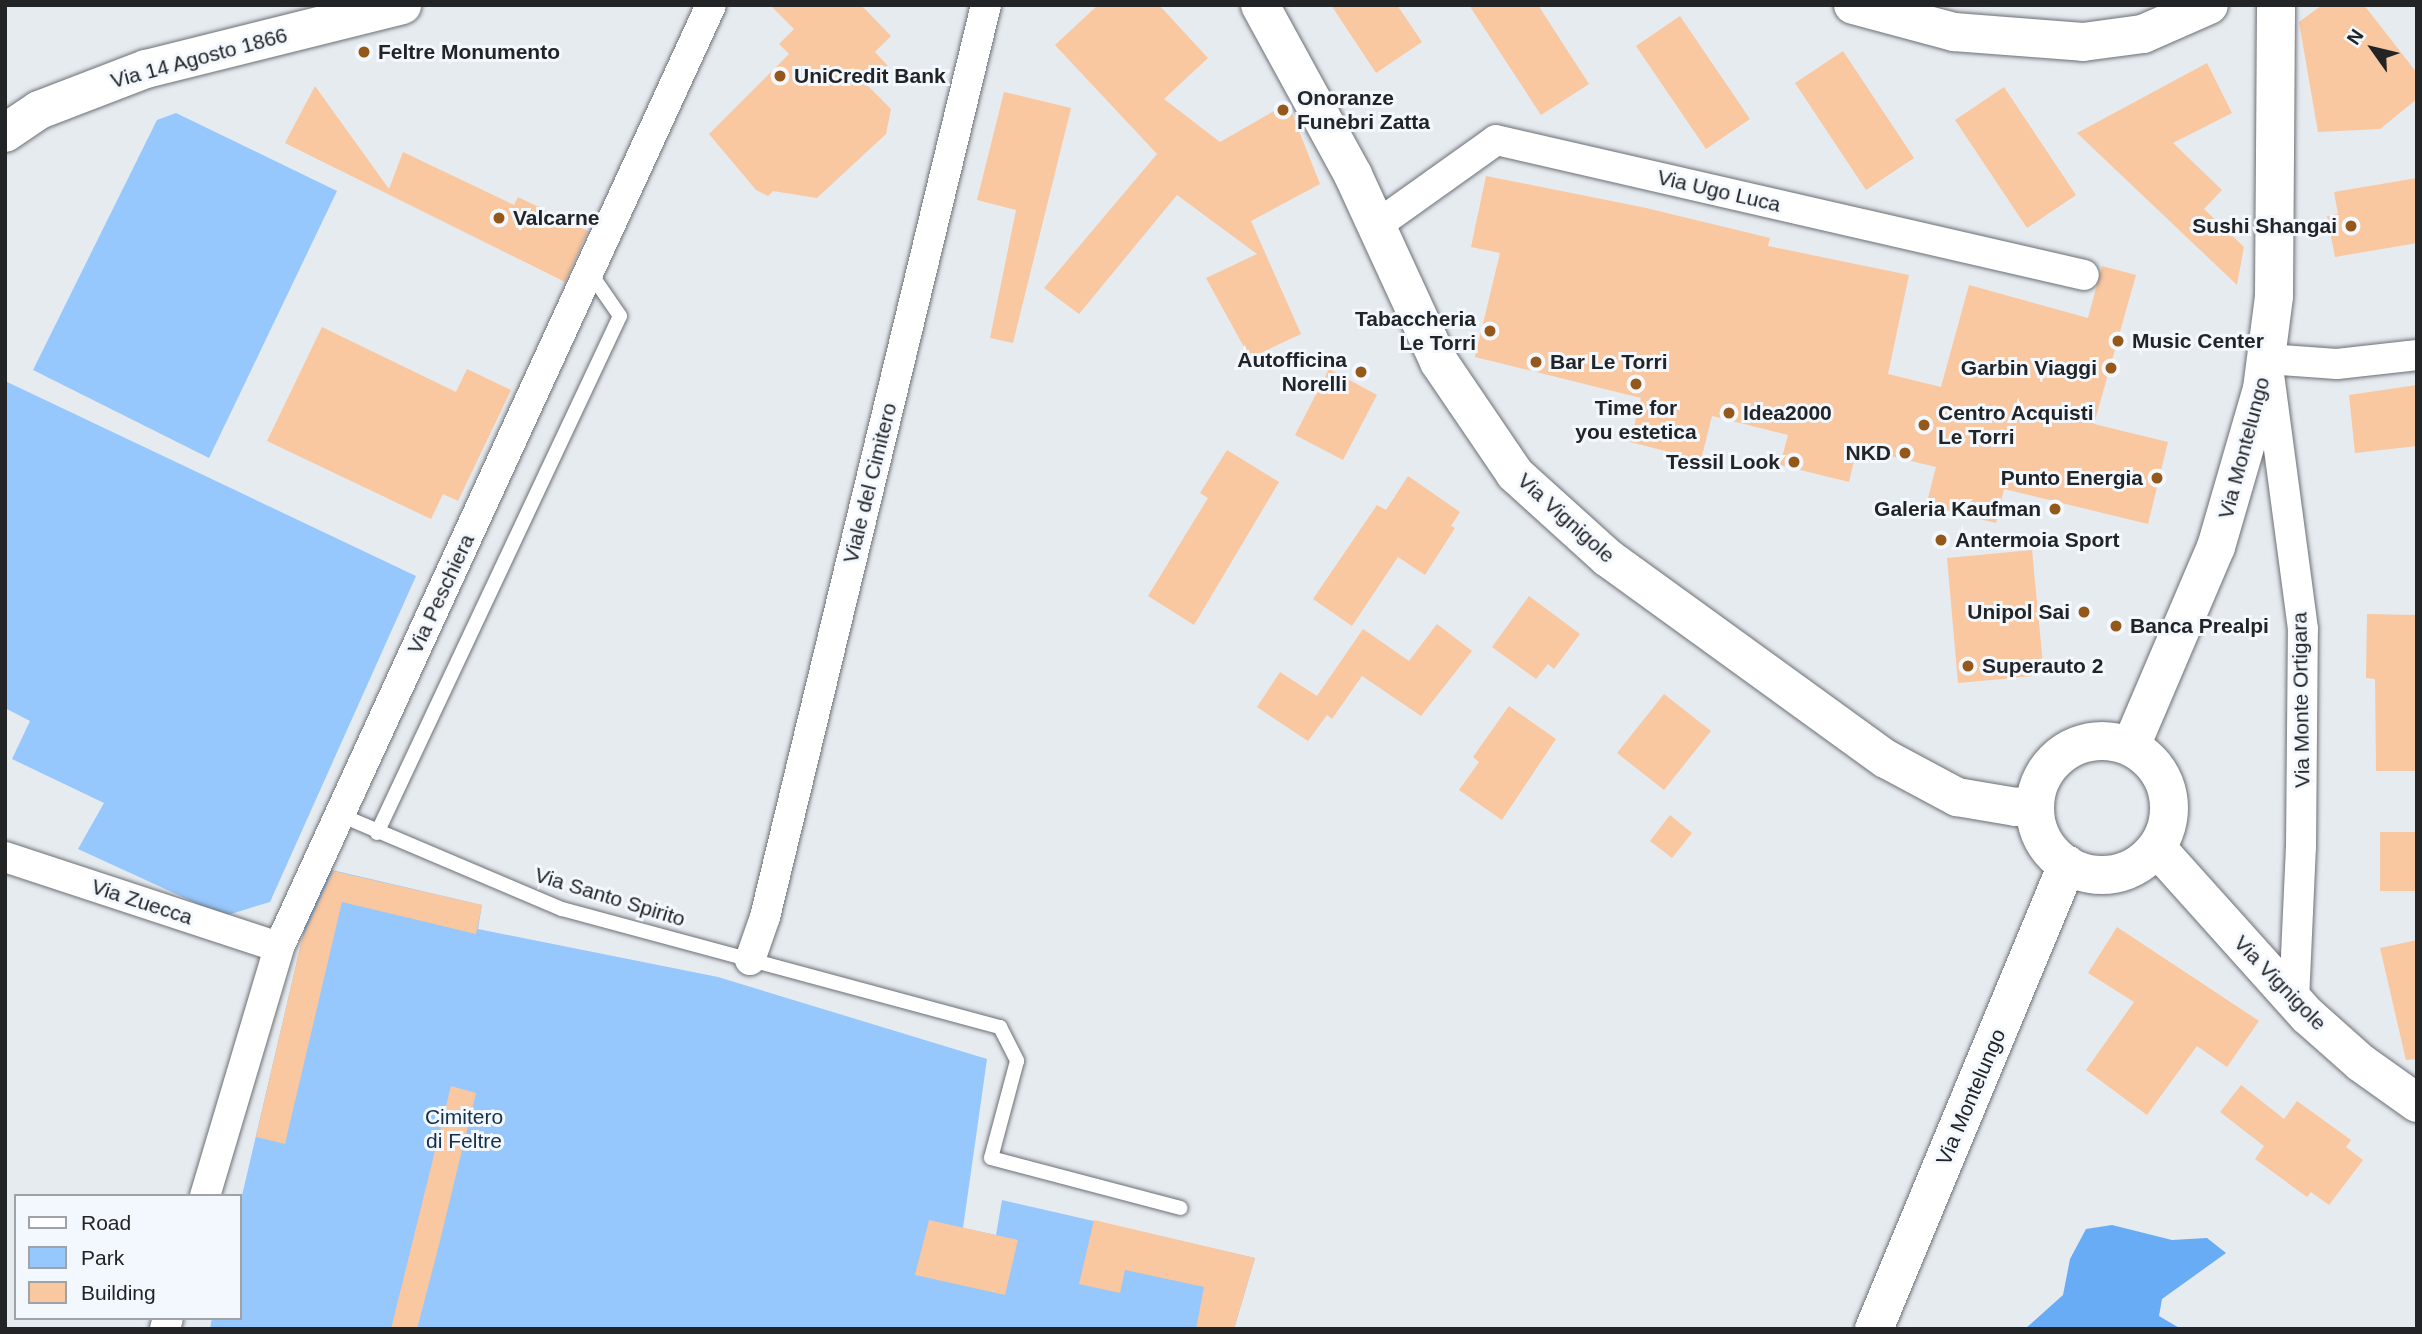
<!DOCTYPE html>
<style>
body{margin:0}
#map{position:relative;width:2422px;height:1334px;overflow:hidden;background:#e6ebf0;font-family:Helvetica,sans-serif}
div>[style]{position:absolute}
.green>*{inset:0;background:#96c7fd}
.forest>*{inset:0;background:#67acf5}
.building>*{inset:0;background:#f9c7a0}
.roads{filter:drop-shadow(0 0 2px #6c7075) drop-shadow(0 0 2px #6c7075)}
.lane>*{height:14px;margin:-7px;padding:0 7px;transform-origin:7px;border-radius:7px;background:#fff}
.street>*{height:30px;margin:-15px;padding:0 15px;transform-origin:15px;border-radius:15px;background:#fff}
.secondary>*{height:38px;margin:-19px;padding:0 19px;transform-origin:19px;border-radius:19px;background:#fff}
.primary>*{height:38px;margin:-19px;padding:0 19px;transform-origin:19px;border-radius:19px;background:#fff}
.primary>.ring{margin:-19px;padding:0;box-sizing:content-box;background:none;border:38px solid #fff;border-radius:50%}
.dots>*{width:19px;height:19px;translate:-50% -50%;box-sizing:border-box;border:4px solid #f3f8fe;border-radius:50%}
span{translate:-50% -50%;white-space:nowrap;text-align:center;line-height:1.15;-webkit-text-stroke:6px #f3f8fe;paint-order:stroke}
.poi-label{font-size:21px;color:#222426;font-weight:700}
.left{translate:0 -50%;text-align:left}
.right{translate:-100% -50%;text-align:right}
.street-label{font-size:21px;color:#222426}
.park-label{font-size:21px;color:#122f4c}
.frame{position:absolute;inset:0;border:7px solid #222426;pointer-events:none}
.legend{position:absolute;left:14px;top:1194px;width:228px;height:126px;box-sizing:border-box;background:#f3f8fe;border:2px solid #9fa3a8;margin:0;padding:9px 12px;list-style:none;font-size:21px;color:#222426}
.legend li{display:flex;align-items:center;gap:14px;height:35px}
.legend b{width:35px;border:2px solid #9fa3a8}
.north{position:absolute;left:2338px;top:14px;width:70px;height:70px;-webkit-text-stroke:5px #f3f8fe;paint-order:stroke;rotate:304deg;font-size:19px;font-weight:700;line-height:28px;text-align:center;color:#222426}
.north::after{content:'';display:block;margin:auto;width:24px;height:32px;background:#222426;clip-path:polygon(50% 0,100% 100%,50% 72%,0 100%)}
</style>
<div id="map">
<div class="green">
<div style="clip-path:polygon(176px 113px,337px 191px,209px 458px,33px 370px,157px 120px)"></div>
<div style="clip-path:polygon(5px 381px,416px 576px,270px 902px,224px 916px,78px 849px,104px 803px,12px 759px,30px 721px,5px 708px)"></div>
<div style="clip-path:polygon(319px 867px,482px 905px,478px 929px,718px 977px,987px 1059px,963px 1228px,996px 1235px,1002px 1200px,1255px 1258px,1234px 1329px,210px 1329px,212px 1318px,240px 1318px,240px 1204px)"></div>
</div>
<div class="forest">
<div style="clip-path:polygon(2112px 1225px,2172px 1240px,2207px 1238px,2226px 1253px,2162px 1299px,2159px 1316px,2181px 1329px,2025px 1329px,2063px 1295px,2070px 1259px,2086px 1229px)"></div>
</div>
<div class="building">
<div style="clip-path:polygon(770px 5px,861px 5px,891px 36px,875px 52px,888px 66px,868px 86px,891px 109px,886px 134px,817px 198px,773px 191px,768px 196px,756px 190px,709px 134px,789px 54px,779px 44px,794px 29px)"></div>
<div style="clip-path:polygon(1098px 5px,1159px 5px,1208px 58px,1164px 99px,1220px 142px,1288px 103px,1320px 184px,1251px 221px,1301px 334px,1250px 358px,1206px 278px,1257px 254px,1177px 195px,1079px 314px,1044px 288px,1157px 154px,1055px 45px)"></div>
<div style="clip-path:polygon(1331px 5px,1397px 5px,1422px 42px,1376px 73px)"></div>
<div style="clip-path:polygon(1469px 5px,1538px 5px,1589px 84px,1541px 115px)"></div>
<div style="clip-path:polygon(2322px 5px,2364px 5px,2417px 73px,2417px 99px,2380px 129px,2318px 132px,2299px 22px)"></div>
<div style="clip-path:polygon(1680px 16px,1750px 119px,1706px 149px,1636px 46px)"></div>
<div style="clip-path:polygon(1843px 51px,1914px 158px,1866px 190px,1795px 83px)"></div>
<div style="clip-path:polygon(2207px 63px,2232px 113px,2173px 143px,2222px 190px,2204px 209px,2244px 247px,2237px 285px,2077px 133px)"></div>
<div style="clip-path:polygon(315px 86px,389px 189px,403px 152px,514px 205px,518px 197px,588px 231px,565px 282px,285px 143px)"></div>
<div style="clip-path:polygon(2004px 87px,2076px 195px,2027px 228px,1955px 120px)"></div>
<div style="clip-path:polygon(1004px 92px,1071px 108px,1013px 343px,990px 338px,1016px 210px,977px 200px)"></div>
<div style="clip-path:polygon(1486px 176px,1646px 208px,1770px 238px,1768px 246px,1909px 275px,1888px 374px,1941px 387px,1969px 285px,2088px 318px,2102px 266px,2136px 275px,2094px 424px,2168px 442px,2148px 524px,2004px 489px,1996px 523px,1926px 506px,1936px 467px,1857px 448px,1849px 482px,1780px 465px,1788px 435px,1712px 416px,1701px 460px,1630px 442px,1641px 398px,1475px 357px,1500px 253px,1471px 247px)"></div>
<div style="clip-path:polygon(2417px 178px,2417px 243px,2335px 257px,2327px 216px,2338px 214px,2334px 192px)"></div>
<div style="clip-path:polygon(322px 327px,456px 392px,467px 369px,511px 390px,458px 501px,443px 494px,431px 519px,267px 441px)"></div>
<div style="clip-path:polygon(1329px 369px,1377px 395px,1343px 460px,1295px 435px)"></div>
<div style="clip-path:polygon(2417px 385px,2417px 446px,2355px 453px,2349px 395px)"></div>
<div style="clip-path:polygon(1227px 450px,1279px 482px,1194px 625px,1148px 596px,1208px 498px,1200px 493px)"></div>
<div style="clip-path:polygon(1408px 476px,1460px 512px,1451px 526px,1455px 528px,1425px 575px,1398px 557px,1352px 626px,1313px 599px,1377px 505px,1386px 510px)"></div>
<div style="clip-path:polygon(2032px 550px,2044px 675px,1958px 683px,1947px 558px)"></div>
<div style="clip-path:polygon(1529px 596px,1580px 634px,1554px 669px,1548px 664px,1536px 679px,1492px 647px)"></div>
<div style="clip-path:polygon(2367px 614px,2417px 615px,2417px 771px,2376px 771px,2375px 679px,2366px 678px)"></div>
<div style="clip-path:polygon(1437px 624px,1472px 651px,1421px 716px,1362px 676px,1332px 719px,1327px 715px,1308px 741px,1257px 707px,1280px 672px,1317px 696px,1363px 629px,1409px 661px)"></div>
<div style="clip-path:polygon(1664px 694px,1711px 731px,1664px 790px,1617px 753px)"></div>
<div style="clip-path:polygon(1509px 706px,1556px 739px,1502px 820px,1459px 790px,1479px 762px,1473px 757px)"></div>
<div style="clip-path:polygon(1670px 815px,1692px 833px,1672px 858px,1650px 841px)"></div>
<div style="clip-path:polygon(2380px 832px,2417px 832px,2417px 891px,2380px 891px)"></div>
<div style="clip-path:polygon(333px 871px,482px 905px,476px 934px,342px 902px,285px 1144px,256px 1137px,302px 939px)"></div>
<div style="clip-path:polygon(2117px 927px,2259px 1021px,2227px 1067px,2197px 1046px,2147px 1115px,2086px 1070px,2134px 1002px,2088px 973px)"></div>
<div style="clip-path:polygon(2417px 940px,2417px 1059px,2406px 1060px,2380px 948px)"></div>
<div style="clip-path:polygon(2241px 1085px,2284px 1119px,2297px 1101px,2351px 1140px,2346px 1147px,2363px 1160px,2329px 1205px,2311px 1192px,2307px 1197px,2255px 1159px,2264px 1146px,2220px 1112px)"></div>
<div style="clip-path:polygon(451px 1086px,476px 1093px,438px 1249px,417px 1329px,391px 1329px)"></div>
<div style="clip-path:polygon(929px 1220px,1018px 1240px,1005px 1295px,915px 1275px)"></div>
<div style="clip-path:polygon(1094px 1220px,1255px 1258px,1234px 1329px,1196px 1329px,1204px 1287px,1125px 1270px,1120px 1293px,1079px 1284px)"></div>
</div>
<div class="roads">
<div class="lane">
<div style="left:338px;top:814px;width:243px;rotate:23deg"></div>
<div style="left:562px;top:909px;width:454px;rotate:15.1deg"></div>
<div style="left:1000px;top:1027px;width:38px;rotate:63deg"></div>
<div style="left:1017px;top:1061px;width:100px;rotate:105deg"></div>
<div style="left:991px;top:1158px;width:196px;rotate:14.8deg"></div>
<div style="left:377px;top:833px;width:571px;rotate:-64.83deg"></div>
<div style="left:620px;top:316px;width:51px;rotate:-124.6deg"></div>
</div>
<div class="street">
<div style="left:1377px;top:225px;width:146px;rotate:-35.5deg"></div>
<div style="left:1496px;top:140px;width:603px;rotate:12.93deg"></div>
<div style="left:5px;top:857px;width:288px;rotate:18.2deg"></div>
<div style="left:750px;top:960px;width:46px;rotate:-70.8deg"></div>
<div style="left:765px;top:917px;width:938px;rotate:-76.38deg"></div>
<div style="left:2294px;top:1000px;width:153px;rotate:-87.4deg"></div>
<div style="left:2301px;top:847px;width:218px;rotate:-89.5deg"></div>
<div style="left:2303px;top:629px;width:272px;rotate:-97.6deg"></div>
<div style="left:2267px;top:359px;width:70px;rotate:4.1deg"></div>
<div style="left:2337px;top:364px;width:81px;rotate:-6.4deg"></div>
<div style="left:205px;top:1196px;width:260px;rotate:-73.4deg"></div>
<div style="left:279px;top:947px;width:1036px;rotate:-65.36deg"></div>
<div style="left:165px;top:1329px;width:11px;rotate:-75deg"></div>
</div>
<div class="secondary">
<div style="left:1853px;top:5px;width:105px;rotate:15deg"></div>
<div style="left:1954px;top:32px;width:129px;rotate:4.4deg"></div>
<div style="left:2083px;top:42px;width:61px;rotate:-7.6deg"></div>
<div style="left:2143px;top:34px;width:72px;rotate:-23.7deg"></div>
<div style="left:2157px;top:848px;width:226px;rotate:48.1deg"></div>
<div style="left:2308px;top:1016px;width:71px;rotate:41.6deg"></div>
<div style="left:2361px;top:1063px;width:69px;rotate:35.5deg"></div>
<div style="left:1874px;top:1329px;width:503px;rotate:-67.42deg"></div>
</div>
<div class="primary">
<div style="left:1260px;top:5px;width:194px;rotate:61.3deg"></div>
<div style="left:1353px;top:175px;width:206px;rotate:65.3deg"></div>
<div style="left:1439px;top:362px;width:135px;rotate:55.8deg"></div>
<div style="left:1515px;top:474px;width:125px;rotate:42.1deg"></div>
<div style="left:1608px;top:558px;width:343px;rotate:35.9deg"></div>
<div style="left:1886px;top:759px;width:81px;rotate:28.2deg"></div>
<div style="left:1957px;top:797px;width:60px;rotate:9.6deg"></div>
<div style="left:2016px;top:807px;width:19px;rotate:-6deg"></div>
<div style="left:5px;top:133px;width:41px;rotate:-34.1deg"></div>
<div style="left:39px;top:110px;width:115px;rotate:-21deg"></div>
<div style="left:146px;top:69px;width:264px;rotate:-14deg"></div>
<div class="ring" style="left:2035px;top:741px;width:96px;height:96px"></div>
<div style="left:2131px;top:746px;width:216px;rotate:-66.9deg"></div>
<div style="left:2216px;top:547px;width:165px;rotate:-73.8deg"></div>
<div style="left:2262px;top:389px;width:94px;rotate:-82.6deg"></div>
<div style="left:2274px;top:296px;width:291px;rotate:-89.6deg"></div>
</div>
</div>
<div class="dots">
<div style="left:364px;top:52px;background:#95581b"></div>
<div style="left:780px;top:76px;background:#95581b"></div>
<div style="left:1283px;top:110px;background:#95581b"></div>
<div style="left:499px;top:218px;background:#95581b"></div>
<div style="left:2351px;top:226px;background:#95581b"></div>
<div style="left:1490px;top:331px;background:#95581b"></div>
<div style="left:2118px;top:341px;background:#95581b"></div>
<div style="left:1536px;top:362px;background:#95581b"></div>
<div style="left:2111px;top:368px;background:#95581b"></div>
<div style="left:1361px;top:372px;background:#95581b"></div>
<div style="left:1636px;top:384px;background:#95581b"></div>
<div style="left:1729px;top:413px;background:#95581b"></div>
<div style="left:1924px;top:425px;background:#95581b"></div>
<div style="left:1905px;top:453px;background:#95581b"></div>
<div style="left:1794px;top:462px;background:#95581b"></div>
<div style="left:2157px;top:478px;background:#95581b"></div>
<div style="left:2055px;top:509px;background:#95581b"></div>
<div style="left:1941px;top:540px;background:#95581b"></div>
<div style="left:2084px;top:612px;background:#95581b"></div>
<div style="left:2116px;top:626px;background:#95581b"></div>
<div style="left:1968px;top:666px;background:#95581b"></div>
</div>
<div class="poi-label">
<span class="left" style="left:378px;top:52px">Feltre Monumento</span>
<span class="left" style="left:794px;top:76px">UniCredit Bank</span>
<span class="left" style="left:1297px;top:110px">Onoranze<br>Funebri Zatta</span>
<span class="left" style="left:513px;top:218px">Valcarne</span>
<span class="right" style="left:2337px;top:226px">Sushi Shangai</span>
<span class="right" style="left:1476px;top:331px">Tabaccheria<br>Le Torri</span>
<span class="left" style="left:2132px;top:341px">Music Center</span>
<span class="right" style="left:1347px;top:372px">Autofficina<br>Norelli</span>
<span class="left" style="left:1550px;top:362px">Bar Le Torri</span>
<span class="right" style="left:2097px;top:368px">Garbin Viaggi</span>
<span style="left:1636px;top:420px">Time for<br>you estetica</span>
<span class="left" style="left:1743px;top:413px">Idea2000</span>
<span class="left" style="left:1938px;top:425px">Centro Acquisti<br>Le Torri</span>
<span class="right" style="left:1891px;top:453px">NKD</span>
<span class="right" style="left:1780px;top:462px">Tessil Look</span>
<span class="right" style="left:2143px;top:478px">Punto Energia</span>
<span class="right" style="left:2041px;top:509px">Galeria Kaufman</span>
<span class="left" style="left:1955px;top:540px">Antermoia Sport</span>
<span class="right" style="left:2070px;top:612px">Unipol Sai</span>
<span class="left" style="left:2130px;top:626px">Banca Prealpi</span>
<span class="left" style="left:1982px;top:666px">Superauto 2</span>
</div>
<div class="street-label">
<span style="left:199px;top:58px;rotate:-15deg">Via 14 Agosto 1866</span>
<span style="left:1719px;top:191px;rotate:13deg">Via Ugo Luca</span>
<span style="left:2244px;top:448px;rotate:-75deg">Via Montelungo</span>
<span style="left:870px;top:483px;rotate:-76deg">Viale del Cimitero</span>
<span style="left:1566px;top:518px;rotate:42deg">Via Vignigole</span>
<span style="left:441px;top:594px;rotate:-65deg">Via Peschiera</span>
<span style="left:2301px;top:700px;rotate:-91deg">Via Monte Ortigara</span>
<span style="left:610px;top:897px;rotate:17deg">Via Santo Spirito</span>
<span style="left:142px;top:902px;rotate:18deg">Via Zuecca</span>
<span style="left:2280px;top:983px;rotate:46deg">Via Vignigole</span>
<span style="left:1971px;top:1097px;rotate:-67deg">Via Montelungo</span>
</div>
<div class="park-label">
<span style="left:464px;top:1129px">Cimitero<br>di Feltre</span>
</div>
<div class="frame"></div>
<ul class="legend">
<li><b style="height:9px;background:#fff"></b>Road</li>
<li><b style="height:19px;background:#96c7fd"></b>Park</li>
<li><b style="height:19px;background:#f9c7a0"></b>Building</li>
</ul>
<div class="north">N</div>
</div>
